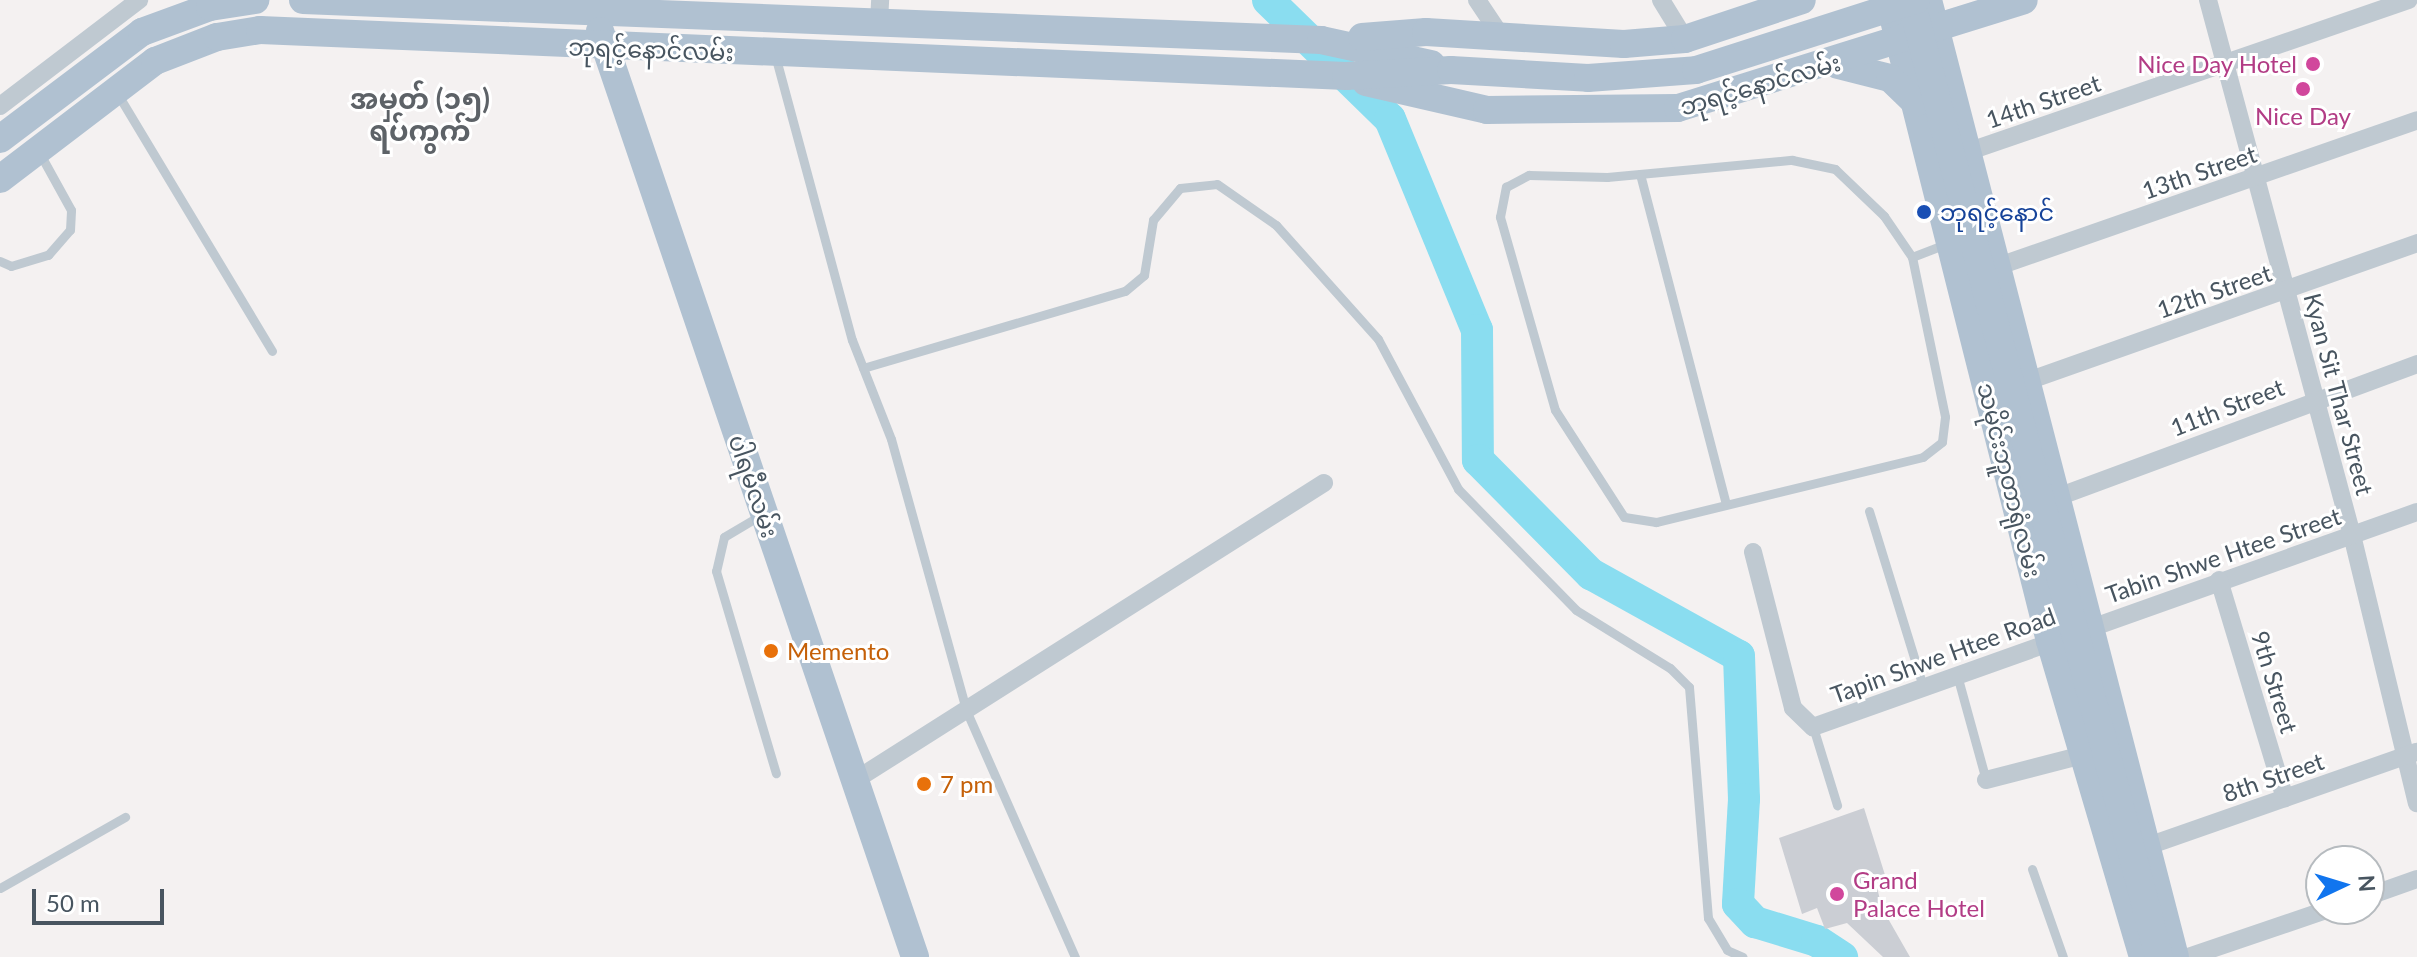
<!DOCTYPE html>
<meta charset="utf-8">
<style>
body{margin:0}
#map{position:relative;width:2417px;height:957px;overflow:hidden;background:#f4f1f1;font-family:Lato,"Noto Sans Myanmar",sans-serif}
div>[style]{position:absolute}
.river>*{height:32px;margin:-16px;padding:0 16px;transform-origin:16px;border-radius:16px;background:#8addf0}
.building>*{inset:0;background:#cbced4}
.service>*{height:9px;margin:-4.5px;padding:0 4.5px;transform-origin:4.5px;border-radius:4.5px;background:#bfc9d1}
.minor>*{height:18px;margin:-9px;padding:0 9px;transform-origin:9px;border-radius:9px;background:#bfc9d1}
.primary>*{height:28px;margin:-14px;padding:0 14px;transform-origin:14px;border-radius:14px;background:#b0c1d1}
.primary-bridge>*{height:28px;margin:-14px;padding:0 14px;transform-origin:14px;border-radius:14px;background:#b0c1d1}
.dots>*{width:22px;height:22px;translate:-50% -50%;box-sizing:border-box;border:4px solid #fff;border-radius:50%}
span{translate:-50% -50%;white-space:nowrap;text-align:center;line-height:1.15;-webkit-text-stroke:6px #fff;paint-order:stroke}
.street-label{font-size:24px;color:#485560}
.hotel-label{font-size:24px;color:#b23c85}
.right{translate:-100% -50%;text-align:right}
.left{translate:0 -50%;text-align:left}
.transit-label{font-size:24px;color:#164399}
.food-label{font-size:24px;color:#c56008}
.quarter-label{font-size:28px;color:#5d6267;font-weight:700}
.north{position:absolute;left:2305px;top:845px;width:80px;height:80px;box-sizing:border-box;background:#fff;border:2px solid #b6bbbf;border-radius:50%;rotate:86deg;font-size:22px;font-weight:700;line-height:32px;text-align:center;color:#485560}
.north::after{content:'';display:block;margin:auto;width:28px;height:36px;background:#1175ee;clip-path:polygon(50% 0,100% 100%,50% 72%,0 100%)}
.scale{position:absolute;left:32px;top:889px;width:132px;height:36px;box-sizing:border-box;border:4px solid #485560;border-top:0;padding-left:10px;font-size:24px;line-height:28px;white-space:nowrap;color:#485560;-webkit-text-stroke:6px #fff;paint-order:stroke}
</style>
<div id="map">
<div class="river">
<div style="left:1268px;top:0;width:170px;rotate:44.3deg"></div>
<div style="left:1390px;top:119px;width:228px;rotate:67.6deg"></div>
<div style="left:1477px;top:330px;width:130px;rotate:89.6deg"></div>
<div style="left:1478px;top:460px;width:161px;rotate:45.3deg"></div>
<div style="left:1591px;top:574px;width:169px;rotate:29deg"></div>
<div style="left:1739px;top:656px;width:143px;rotate:88deg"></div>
<div style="left:1744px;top:799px;width:105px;rotate:93.3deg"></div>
<div style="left:1738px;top:904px;width:25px;rotate:47deg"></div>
<div style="left:1755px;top:922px;width:65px;rotate:17deg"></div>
<div style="left:1817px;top:941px;width:30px;rotate:33deg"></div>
</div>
<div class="building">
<div style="clip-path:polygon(1864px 808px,1885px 875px,1875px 879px,1882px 908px,1910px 957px,1883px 957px,1847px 923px,1825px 929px,1817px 908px,1802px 914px,1779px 838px)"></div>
</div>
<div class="service">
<div style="left:775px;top:55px;width:295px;rotate:74.9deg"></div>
<div style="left:852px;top:340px;width:106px;rotate:68.5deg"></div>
<div style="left:891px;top:439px;width:281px;rotate:74.5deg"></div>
<div style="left:966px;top:710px;width:270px;rotate:66.2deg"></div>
<div style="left:117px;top:93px;width:301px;rotate:59deg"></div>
<div style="left:1792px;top:160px;width:44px;rotate:11.8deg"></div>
<div style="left:1835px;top:169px;width:68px;rotate:43.8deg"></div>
<div style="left:1884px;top:216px;width:50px;rotate:55.7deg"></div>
<div style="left:1912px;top:257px;width:163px;rotate:78.3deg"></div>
<div style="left:1945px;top:417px;width:25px;rotate:97deg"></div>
<div style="left:1942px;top:442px;width:24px;rotate:142deg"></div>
<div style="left:1923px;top:457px;width:275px;rotate:166.3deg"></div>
<div style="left:1656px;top:522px;width:32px;rotate:-171deg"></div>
<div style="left:1624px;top:517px;width:127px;rotate:-122.8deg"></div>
<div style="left:1555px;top:410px;width:201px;rotate:-105.9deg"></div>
<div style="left:1500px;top:217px;width:31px;rotate:-79deg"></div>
<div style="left:1506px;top:187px;width:26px;rotate:-28deg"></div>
<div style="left:1529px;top:175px;width:78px;rotate:1.5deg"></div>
<div style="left:1607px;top:177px;width:186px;rotate:-5.3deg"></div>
<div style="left:1640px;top:174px;width:338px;rotate:75.4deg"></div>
<div style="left:1912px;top:257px;width:39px;rotate:-21deg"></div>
<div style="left:0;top:261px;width:12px;rotate:24deg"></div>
<div style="left:11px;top:266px;width:39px;rotate:-17deg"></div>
<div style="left:48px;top:255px;width:33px;rotate:-49deg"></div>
<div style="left:70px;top:230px;width:20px;rotate:-87deg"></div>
<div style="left:71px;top:210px;width:66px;rotate:-118.9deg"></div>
<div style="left:863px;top:368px;width:273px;rotate:-16.4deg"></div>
<div style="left:1125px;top:291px;width:25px;rotate:-40deg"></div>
<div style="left:1144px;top:275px;width:56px;rotate:-80.7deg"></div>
<div style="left:1153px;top:220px;width:42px;rotate:-49.8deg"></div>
<div style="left:1180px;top:188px;width:37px;rotate:-6deg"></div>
<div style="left:1217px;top:184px;width:72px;rotate:34.8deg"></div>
<div style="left:1276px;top:225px;width:153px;rotate:48.2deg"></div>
<div style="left:1378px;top:339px;width:170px;rotate:61.9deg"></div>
<div style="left:1458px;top:489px;width:169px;rotate:45.7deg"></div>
<div style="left:1576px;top:610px;width:110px;rotate:31.7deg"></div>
<div style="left:1670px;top:668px;width:27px;rotate:45deg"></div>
<div style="left:1689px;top:687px;width:232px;rotate:85.3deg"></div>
<div style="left:1708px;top:918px;width:37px;rotate:59deg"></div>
<div style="left:1727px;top:950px;width:17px;rotate:24deg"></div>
<div style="left:1869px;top:511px;width:184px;rotate:72.9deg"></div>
<div style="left:761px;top:515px;width:43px;rotate:149.3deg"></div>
<div style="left:724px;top:537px;width:35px;rotate:103deg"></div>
<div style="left:716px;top:571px;width:211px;rotate:73.5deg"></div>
<div style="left:1957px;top:675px;width:109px;rotate:74.6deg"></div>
<div style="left:1813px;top:727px;width:82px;rotate:72.9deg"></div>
<div style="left:2032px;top:869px;width:93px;rotate:70.6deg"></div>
<div style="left:0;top:888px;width:144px;rotate:-29.6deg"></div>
</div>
<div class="minor">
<div style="left:1477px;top:0;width:47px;rotate:56.3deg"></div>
<div style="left:1661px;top:0;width:46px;rotate:58.4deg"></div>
<div style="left:2208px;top:0;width:554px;rotate:74.94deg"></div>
<div style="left:2352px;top:535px;width:276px;rotate:76.4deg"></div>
<div style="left:879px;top:22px;width:22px;rotate:-87deg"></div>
<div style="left:0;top:106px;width:175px;rotate:-37.3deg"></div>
<div style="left:1967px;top:152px;width:467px;rotate:-19deg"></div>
<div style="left:1996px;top:267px;width:446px;rotate:-19.2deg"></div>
<div style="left:2025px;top:382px;width:416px;rotate:-19.5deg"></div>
<div style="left:2055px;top:498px;width:386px;rotate:-20.3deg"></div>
<div style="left:1753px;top:552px;width:161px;rotate:75.6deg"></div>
<div style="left:1793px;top:708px;width:28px;rotate:44deg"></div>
<div style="left:1813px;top:727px;width:641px;rotate:-19.59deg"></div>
<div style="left:2219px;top:580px;width:228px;rotate:73.2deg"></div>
<div style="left:857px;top:779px;width:553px;rotate:-32.37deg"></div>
<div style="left:1986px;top:780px;width:100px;rotate:-14.5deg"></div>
<div style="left:2145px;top:847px;width:288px;rotate:-19.3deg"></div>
<div style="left:2369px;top:896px;width:51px;rotate:-19.5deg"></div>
<div style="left:2188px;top:957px;width:149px;rotate:-18.8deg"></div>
</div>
<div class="primary">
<div style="left:303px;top:0;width:1019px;rotate:2.25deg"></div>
<div style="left:1321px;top:40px;width:113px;rotate:12.3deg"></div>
<div style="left:1889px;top:0;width:661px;rotate:75.9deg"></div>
<div style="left:2050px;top:641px;width:329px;rotate:73.6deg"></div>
<div style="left:1928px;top:0;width:988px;rotate:75.53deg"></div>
<div style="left:600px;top:31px;width:978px;rotate:71.21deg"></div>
<div style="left:1362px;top:37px;width:64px;rotate:-4.5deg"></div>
<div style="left:1426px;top:32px;width:198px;rotate:3.5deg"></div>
<div style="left:1624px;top:44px;width:61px;rotate:-4.7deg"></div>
<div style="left:1685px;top:39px;width:123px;rotate:-18.4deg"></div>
<div style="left:1838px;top:65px;width:54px;rotate:14deg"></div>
<div style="left:1890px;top:78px;width:36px;rotate:44deg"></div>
<div style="left:1366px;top:82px;width:124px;rotate:13deg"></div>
<div style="left:1487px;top:110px;width:191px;rotate:-0.6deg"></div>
<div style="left:1678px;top:108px;width:362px;rotate:-17.3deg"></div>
<div style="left:0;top:139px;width:178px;rotate:-37deg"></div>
<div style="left:142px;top:32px;width:72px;rotate:-20.2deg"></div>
<div style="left:210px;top:7px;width:46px;rotate:-8.8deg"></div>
<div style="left:0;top:179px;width:195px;rotate:-37.3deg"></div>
<div style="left:155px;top:61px;width:66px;rotate:-21.2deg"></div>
<div style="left:217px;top:37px;width:44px;rotate:-9.2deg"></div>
<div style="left:260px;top:30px;width:1087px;rotate:2.43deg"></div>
<div style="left:1346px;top:76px;width:105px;rotate:-3.3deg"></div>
</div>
<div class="primary-bridge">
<div style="left:1911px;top:0;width:989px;rotate:75.47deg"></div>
<div style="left:1451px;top:70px;width:137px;rotate:3.3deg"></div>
<div style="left:1588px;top:78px;width:108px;rotate:-4.2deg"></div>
<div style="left:1696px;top:70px;width:231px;rotate:-17.7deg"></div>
</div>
<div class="dots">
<div style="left:2313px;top:64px;background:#d1479c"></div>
<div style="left:2303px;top:89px;background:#d1479c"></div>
<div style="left:1924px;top:212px;background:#1a4fb4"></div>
<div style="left:771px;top:651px;background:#e8710a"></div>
<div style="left:924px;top:784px;background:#e8710a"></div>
<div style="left:1837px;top:894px;background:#d1479c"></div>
</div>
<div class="street-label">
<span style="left:651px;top:49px;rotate:2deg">ဘုရင့်နောင်လမ်း</span>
<span style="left:1760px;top:84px;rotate:-16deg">ဘုရင့်နောင်လမ်း</span>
<span style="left:2043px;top:101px;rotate:-19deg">14th Street</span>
<span style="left:2199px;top:172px;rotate:-19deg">13th Street</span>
<span style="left:2214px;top:291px;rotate:-19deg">12th Street</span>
<span style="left:2339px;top:394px;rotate:75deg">Kyan Sit Thar Street</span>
<span style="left:2227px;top:407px;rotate:-21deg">11th Street</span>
<span style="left:2010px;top:480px;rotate:76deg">သမိုင်းဘူတာရုံလမ်း</span>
<span style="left:754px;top:486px;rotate:71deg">ပါရမီလမ်း</span>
<span style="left:2223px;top:555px;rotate:-19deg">Tabin Shwe Htee Street</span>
<span style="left:1943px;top:655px;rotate:-20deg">Tapin Shwe Htee Road</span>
<span style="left:2275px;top:682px;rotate:73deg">9th Street</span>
<span style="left:2273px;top:777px;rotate:-19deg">8th Street</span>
</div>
<div class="hotel-label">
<span class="right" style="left:2297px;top:64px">Nice Day Hotel</span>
<span style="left:2303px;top:116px">Nice Day</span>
<span class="left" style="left:1853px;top:894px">Grand<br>Palace Hotel</span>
</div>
<div class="transit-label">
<span class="left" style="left:1940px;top:212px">ဘုရင့်နောင်</span>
</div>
<div class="food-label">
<span class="left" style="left:787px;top:651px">Memento</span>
<span class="left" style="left:940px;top:784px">7 pm</span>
</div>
<div class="quarter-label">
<span style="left:420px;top:114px">အမှတ် (၁၅)<br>ရပ်ကွက်</span>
</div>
<div class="north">N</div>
<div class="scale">50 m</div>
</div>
